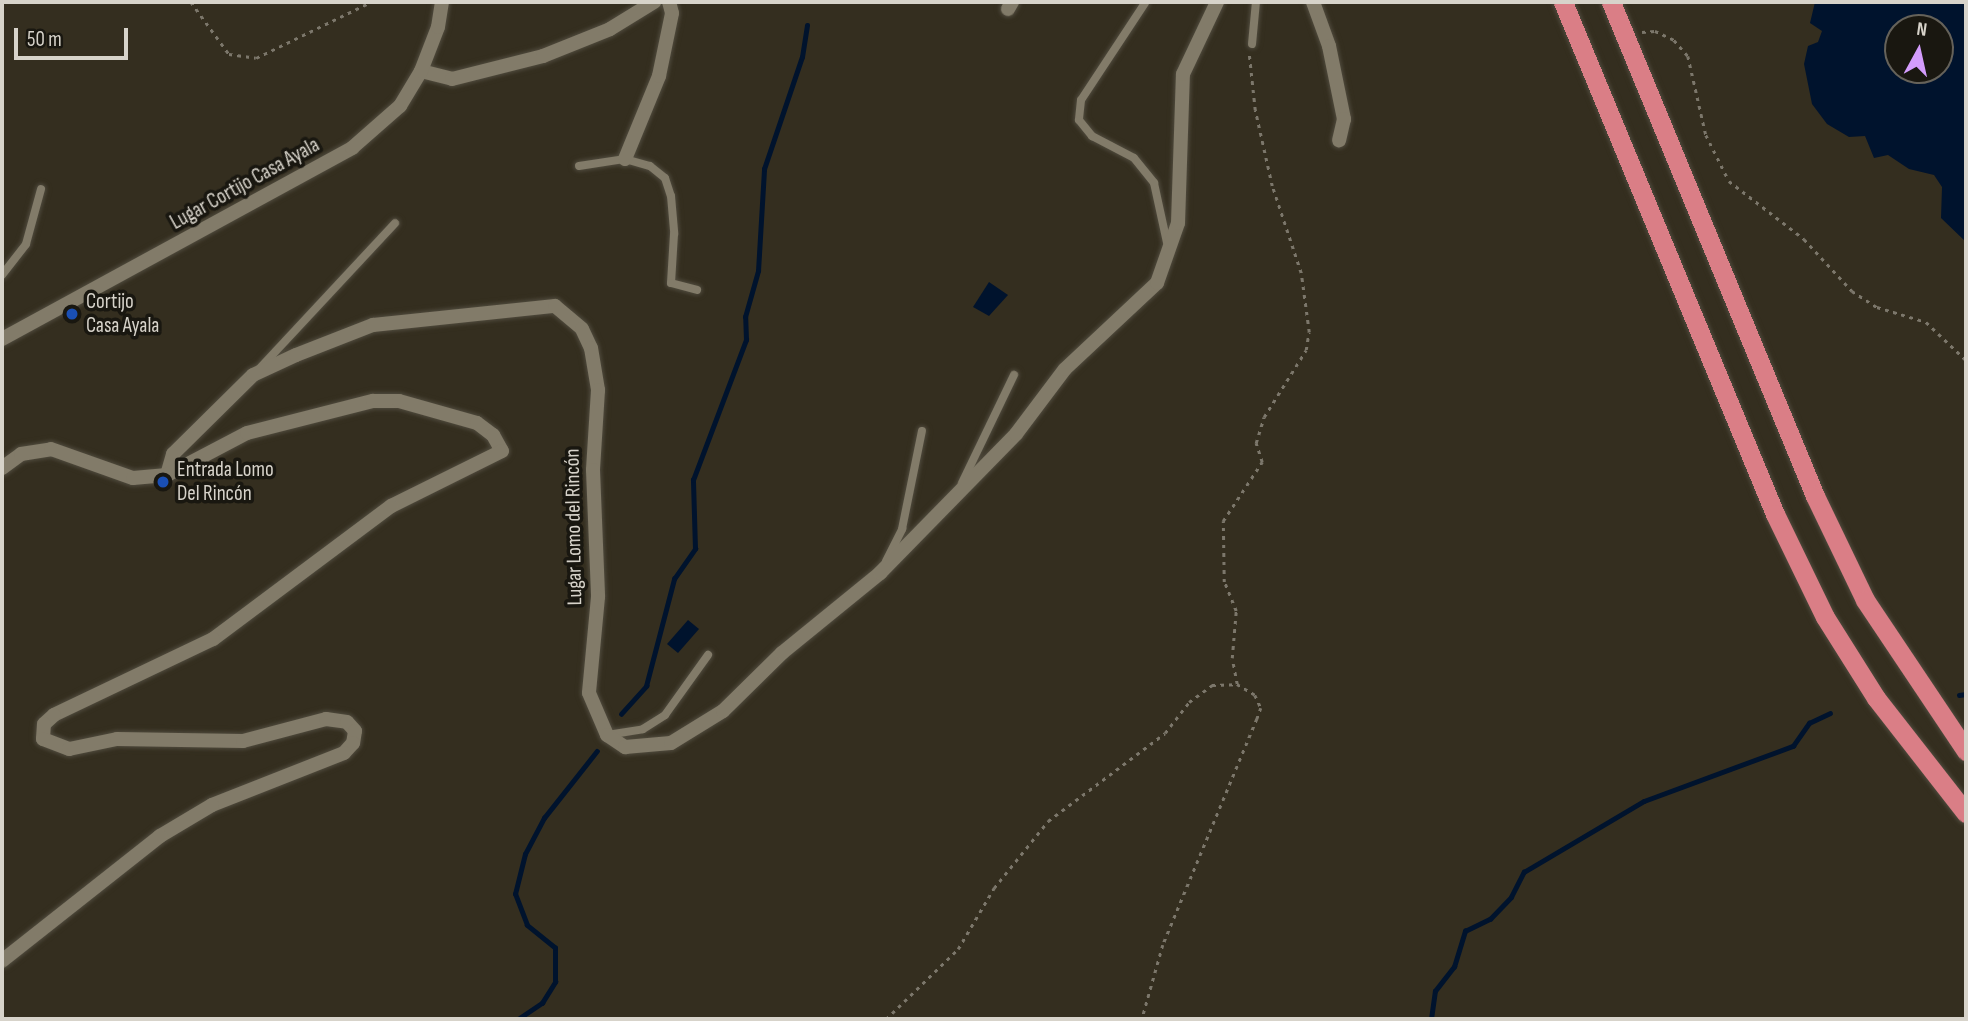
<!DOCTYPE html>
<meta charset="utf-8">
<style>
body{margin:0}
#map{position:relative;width:1968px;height:1021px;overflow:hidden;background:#342e1f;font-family:"Sofia Sans Condensed",sans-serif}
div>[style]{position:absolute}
.water>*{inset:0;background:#00132d}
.stream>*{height:4.5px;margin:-2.25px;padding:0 2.25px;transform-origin:2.25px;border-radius:2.25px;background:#00132d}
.path>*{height:2.5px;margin-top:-1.25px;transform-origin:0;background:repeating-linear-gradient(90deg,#7c776b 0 3.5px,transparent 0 8.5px)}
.roads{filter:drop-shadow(0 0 2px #504b3e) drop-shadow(0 0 2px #504b3e)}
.service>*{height:8px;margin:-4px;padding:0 4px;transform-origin:4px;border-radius:4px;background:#827b69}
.minor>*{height:14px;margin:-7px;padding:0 7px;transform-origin:7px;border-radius:7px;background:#827b69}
.tertiary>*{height:14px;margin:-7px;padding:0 7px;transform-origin:7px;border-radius:7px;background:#827b69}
.trunk>*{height:19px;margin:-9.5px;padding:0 9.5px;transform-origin:9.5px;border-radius:9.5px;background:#da7e86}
.dots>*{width:19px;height:19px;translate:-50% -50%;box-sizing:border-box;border:4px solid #191710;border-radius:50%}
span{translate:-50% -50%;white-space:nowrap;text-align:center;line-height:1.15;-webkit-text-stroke:7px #191710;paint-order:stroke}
.street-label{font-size:21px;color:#d7d3ca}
.poi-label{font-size:21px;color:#d7d3ca}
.left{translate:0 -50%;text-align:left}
.frame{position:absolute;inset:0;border:4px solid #d7d3ca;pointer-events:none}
.north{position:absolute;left:1884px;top:14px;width:70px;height:70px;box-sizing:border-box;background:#191710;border:2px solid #65625a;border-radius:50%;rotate:8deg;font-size:19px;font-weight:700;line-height:28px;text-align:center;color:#d7d3ca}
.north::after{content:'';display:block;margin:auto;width:24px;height:32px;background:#d39cfc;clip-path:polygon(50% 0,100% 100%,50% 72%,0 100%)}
.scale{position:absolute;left:14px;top:28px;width:114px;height:32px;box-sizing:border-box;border:4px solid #d7d3ca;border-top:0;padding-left:9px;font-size:21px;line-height:24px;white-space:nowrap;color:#d7d3ca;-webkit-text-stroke:5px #191710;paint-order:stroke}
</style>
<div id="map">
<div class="water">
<div style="clip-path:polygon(evenodd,1815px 2px,1966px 2px,1966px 242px,1941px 218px,1942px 187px,1934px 175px,1909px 169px,1888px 155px,1874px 158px,1865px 136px,1849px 137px,1827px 124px,1812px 104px,1804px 64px,1808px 46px,1818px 42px,1822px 31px,1810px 23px,1815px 2px,1898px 28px,1940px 28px,1940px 70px,1898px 70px,1898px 28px)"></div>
<div style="clip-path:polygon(989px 282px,1008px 295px,989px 316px,973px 307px)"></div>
<div style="clip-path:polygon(688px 620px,699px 629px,678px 653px,667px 644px)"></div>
</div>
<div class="stream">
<div style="left:1959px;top:695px;width:7px;rotate:-8deg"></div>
<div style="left:621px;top:714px;width:38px;rotate:-48deg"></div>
<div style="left:646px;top:686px;width:111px;rotate:-75.3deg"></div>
<div style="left:674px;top:579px;width:37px;rotate:-55deg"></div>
<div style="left:695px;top:549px;width:69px;rotate:-91.7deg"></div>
<div style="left:693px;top:480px;width:150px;rotate:-69.3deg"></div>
<div style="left:746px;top:340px;width:23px;rotate:-92deg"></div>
<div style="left:745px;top:317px;width:48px;rotate:-74.2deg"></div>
<div style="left:758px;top:271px;width:102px;rotate:-86.6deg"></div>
<div style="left:764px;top:169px;width:118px;rotate:-71.3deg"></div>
<div style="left:802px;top:57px;width:32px;rotate:-81deg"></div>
<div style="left:518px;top:1019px;width:29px;rotate:-34deg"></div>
<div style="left:542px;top:1003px;width:25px;rotate:-58deg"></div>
<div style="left:555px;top:982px;width:34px;rotate:-90deg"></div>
<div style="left:555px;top:948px;width:36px;rotate:-141deg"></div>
<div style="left:527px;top:925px;width:33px;rotate:-111deg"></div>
<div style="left:515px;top:894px;width:41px;rotate:-76deg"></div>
<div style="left:525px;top:854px;width:41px;rotate:-62.2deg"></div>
<div style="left:544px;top:818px;width:85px;rotate:-51.7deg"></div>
<div style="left:1431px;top:1019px;width:28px;rotate:-82deg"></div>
<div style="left:1435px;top:991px;width:31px;rotate:-52deg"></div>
<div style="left:1454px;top:967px;width:38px;rotate:-73deg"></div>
<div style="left:1465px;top:931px;width:28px;rotate:-26deg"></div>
<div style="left:1490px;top:919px;width:30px;rotate:-46deg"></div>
<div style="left:1511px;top:897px;width:28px;rotate:-63deg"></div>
<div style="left:1524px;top:872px;width:139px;rotate:-30.6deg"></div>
<div style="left:1644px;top:801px;width:159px;rotate:-20.3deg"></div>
<div style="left:1793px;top:746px;width:28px;rotate:-55deg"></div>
<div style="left:1809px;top:723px;width:23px;rotate:-25deg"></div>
</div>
<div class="path">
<div style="left:191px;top:2px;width:64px;rotate:53.8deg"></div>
<div style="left:229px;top:54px;width:27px;rotate:8deg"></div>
<div style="left:256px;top:58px;width:128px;rotate:-26deg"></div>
<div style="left:1642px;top:32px;width:13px;rotate:-4deg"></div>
<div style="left:1655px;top:31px;width:21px;rotate:25deg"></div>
<div style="left:1674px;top:40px;width:21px;rotate:49deg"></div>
<div style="left:1688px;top:56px;width:81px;rotate:77.2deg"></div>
<div style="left:1706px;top:135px;width:51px;rotate:63.4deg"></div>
<div style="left:1729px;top:181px;width:95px;rotate:37.7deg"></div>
<div style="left:1804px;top:239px;width:71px;rotate:47.3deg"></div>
<div style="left:1852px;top:291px;width:30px;rotate:33deg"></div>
<div style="left:1877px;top:307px;width:51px;rotate:17deg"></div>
<div style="left:1926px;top:322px;width:55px;rotate:43.5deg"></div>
<div style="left:1237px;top:684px;width:26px;rotate:-101deg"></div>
<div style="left:1232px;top:658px;width:47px;rotate:-85.1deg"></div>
<div style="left:1236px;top:611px;width:31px;rotate:-112deg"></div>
<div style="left:1224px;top:582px;width:61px;rotate:-90.9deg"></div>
<div style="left:1223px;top:521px;width:71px;rotate:-56.5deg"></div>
<div style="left:1262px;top:462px;width:20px;rotate:-108deg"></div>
<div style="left:1256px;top:443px;width:27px;rotate:-73deg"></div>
<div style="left:1264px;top:417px;width:79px;rotate:-57.9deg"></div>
<div style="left:1306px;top:350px;width:18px;rotate:-81deg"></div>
<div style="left:1309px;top:332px;width:60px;rotate:-97.7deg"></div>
<div style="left:1301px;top:273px;width:92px;rotate:-108.4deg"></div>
<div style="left:1272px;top:186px;width:78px;rotate:-102.6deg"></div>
<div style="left:1255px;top:110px;width:56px;rotate:-96.1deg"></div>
<div style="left:886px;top:1019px;width:100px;rotate:-44.2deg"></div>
<div style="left:958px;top:949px;width:71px;rotate:-59.5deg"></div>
<div style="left:994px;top:888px;width:86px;rotate:-51.1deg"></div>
<div style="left:1048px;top:821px;width:146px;rotate:-36.9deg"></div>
<div style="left:1165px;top:733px;width:39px;rotate:-52deg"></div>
<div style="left:1189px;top:702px;width:29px;rotate:-36deg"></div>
<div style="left:1212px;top:685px;width:25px;rotate:-2deg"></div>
<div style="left:1237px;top:684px;width:21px;rotate:31deg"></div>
<div style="left:1255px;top:695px;width:14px;rotate:65deg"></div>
<div style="left:1261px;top:708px;width:12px;rotate:110deg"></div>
<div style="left:1257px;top:719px;width:245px;rotate:112.6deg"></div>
<div style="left:1163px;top:945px;width:77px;rotate:105.8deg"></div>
</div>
<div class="roads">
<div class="service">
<div style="left:1145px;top:3px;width:116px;rotate:123.4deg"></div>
<div style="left:1081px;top:100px;width:20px;rotate:96deg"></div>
<div style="left:1079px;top:120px;width:21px;rotate:51deg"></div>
<div style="left:1092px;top:136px;width:47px;rotate:27.6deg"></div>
<div style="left:1134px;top:158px;width:32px;rotate:51deg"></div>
<div style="left:1154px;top:183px;width:66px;rotate:77.7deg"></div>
<div style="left:1252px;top:44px;width:42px;rotate:-84.6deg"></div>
<div style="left:579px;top:166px;width:47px;rotate:-8.7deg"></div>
<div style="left:625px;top:159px;width:26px;rotate:16deg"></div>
<div style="left:650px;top:166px;width:19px;rotate:39deg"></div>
<div style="left:665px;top:178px;width:19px;rotate:72deg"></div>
<div style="left:671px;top:196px;width:38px;rotate:85deg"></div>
<div style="left:674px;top:234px;width:49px;rotate:93.5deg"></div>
<div style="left:671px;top:283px;width:27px;rotate:15deg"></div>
<div style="left:2px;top:275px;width:39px;rotate:-52deg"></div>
<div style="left:26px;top:244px;width:57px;rotate:-74.7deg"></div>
<div style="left:260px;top:368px;width:198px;rotate:-47deg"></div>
<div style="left:962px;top:483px;width:120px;rotate:-64.3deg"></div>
<div style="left:886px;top:561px;width:36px;rotate:-63deg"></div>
<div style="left:902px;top:529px;width:100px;rotate:-78.5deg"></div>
<div style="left:607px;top:735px;width:36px;rotate:-9deg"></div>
<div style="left:643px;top:729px;width:26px;rotate:-32deg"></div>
<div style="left:665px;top:715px;width:74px;rotate:-54.4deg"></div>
</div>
<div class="minor">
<div style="left:1313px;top:2px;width:47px;rotate:70deg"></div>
<div style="left:1329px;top:46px;width:75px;rotate:78.4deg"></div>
<div style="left:1344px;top:119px;width:22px;rotate:103deg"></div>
<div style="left:1008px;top:9px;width:8px;rotate:-60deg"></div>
<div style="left:421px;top:71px;width:32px;rotate:14deg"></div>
<div style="left:452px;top:79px;width:94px;rotate:-14.2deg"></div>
<div style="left:543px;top:56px;width:72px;rotate:-21.9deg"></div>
<div style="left:610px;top:29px;width:52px;rotate:-31.5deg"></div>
<div style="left:625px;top:159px;width:90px;rotate:-67.7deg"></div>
<div style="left:659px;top:76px;width:64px;rotate:-78.3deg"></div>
<div style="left:672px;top:13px;width:11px;rotate:-105deg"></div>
<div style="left:167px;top:475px;width:22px;rotate:-74deg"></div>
<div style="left:173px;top:454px;width:112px;rotate:-44.6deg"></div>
<div style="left:253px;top:375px;width:47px;rotate:-24.9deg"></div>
<div style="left:296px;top:355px;width:83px;rotate:-21.3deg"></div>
<div style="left:373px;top:325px;width:183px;rotate:-6deg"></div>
<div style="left:555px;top:306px;width:35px;rotate:40deg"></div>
<div style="left:582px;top:329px;width:21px;rotate:65deg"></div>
<div style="left:591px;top:348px;width:43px;rotate:80.5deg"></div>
<div style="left:598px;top:390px;width:80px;rotate:93.6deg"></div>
<div style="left:593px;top:470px;width:127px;rotate:87.7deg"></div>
<div style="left:598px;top:597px;width:96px;rotate:95.4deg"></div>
<div style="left:589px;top:693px;width:46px;rotate:66.8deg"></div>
<div style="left:607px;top:735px;width:22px;rotate:34deg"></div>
<div style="left:625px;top:747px;width:46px;rotate:-5deg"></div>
<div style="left:671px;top:743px;width:61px;rotate:-31.6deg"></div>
<div style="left:723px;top:711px;width:83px;rotate:-44.5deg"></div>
<div style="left:782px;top:653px;width:127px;rotate:-39.2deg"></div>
<div style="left:880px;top:573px;width:194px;rotate:-45.6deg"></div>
<div style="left:1016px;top:434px;width:81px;rotate:-53deg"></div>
<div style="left:1065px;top:369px;width:126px;rotate:-43.1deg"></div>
<div style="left:1157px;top:283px;width:64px;rotate:-70.7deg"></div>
<div style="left:1178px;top:223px;width:149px;rotate:-88.1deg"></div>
<div style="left:1183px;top:74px;width:80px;rotate:-64.7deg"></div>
</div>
<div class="tertiary">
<div style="left:2px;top:339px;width:399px;rotate:-28.6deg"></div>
<div style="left:352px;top:148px;width:64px;rotate:-41.2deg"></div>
<div style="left:400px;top:106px;width:41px;rotate:-59deg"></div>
<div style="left:421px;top:71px;width:47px;rotate:-68.9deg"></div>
<div style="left:438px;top:27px;width:25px;rotate:-81deg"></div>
<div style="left:2px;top:468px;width:24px;rotate:-36deg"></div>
<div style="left:21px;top:454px;width:30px;rotate:-9deg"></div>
<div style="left:51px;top:449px;width:87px;rotate:19.5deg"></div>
<div style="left:133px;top:478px;width:34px;rotate:-5deg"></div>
<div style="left:167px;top:475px;width:90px;rotate:-27.7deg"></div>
<div style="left:247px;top:433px;width:130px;rotate:-14.3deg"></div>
<div style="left:373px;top:401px;width:26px"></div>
<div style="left:399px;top:401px;width:81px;rotate:15.8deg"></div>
<div style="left:477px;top:423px;width:20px;rotate:37deg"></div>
<div style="left:493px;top:435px;width:18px;rotate:61deg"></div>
<div style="left:502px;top:451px;width:124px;rotate:153.6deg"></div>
<div style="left:391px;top:506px;width:222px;rotate:143.2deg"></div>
<div style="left:213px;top:639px;width:176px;rotate:154.5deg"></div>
<div style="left:54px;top:715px;width:13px;rotate:138deg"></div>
<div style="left:44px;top:724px;width:15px;rotate:94deg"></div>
<div style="left:43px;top:739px;width:28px;rotate:21deg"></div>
<div style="left:69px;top:749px;width:49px;rotate:-11.8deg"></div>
<div style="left:117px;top:739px;width:126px;rotate:0.9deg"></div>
<div style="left:243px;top:741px;width:86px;rotate:-14.8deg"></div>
<div style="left:326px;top:719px;width:21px;rotate:8deg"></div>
<div style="left:347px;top:722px;width:12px;rotate:48deg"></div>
<div style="left:355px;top:731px;width:12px;rotate:99deg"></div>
<div style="left:353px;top:743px;width:13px;rotate:132deg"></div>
<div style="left:344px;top:753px;width:142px;rotate:158.5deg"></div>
<div style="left:212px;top:805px;width:61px;rotate:149.2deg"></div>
<div style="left:160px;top:836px;width:201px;rotate:141.7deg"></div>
</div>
<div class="trunk">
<div style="left:1563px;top:2px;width:554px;rotate:67.51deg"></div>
<div style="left:1775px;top:514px;width:114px;rotate:64.1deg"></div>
<div style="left:1825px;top:617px;width:96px;rotate:57.8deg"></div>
<div style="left:1876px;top:698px;width:146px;rotate:52deg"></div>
<div style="left:1611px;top:2px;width:534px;rotate:67.56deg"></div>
<div style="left:1815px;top:496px;width:115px;rotate:64.3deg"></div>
<div style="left:1865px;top:600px;width:182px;rotate:56.2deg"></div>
</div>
</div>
<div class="dots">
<div style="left:72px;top:314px;background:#1a4fb4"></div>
<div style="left:163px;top:482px;background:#1a4fb4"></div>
</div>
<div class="street-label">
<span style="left:245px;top:184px;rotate:-29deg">Lugar Cortijo Casa Ayala</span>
<span style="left:574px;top:527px;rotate:-91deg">Lugar Lomo del Rincón</span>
</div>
<div class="poi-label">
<span class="left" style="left:86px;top:314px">Cortijo<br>Casa Ayala</span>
<span class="left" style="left:177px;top:482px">Entrada Lomo<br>Del Rincón</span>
</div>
<div class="frame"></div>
<div class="north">N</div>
<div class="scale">50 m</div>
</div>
